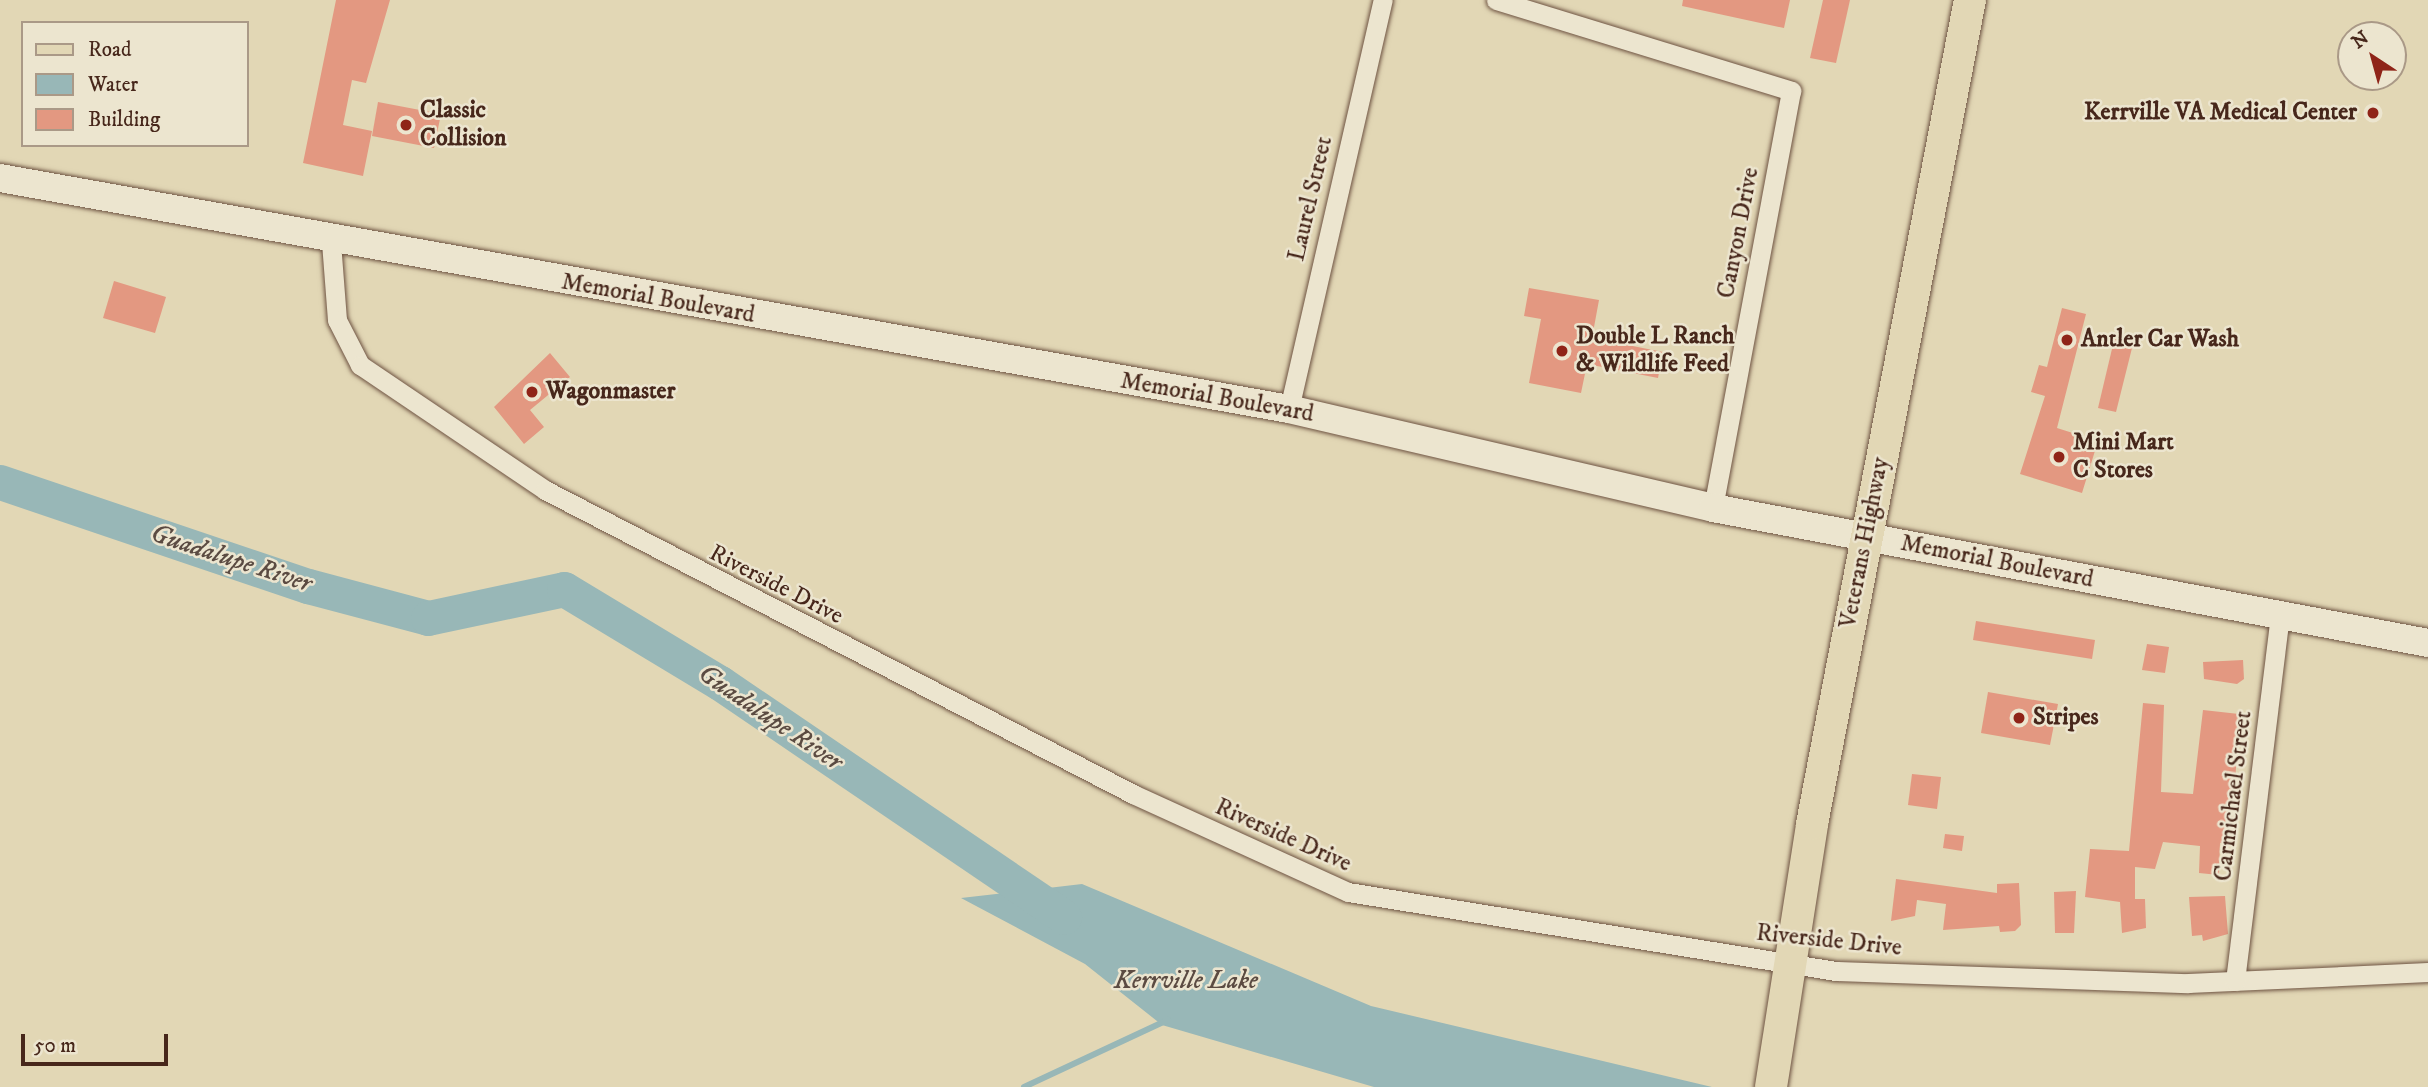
<!DOCTYPE html>
<style>
body{margin:0}
#map{position:relative;width:2428px;height:1087px;overflow:hidden;background:#e2d7b5;font-family:"IM FELL DW Pica",serif}
div>[style]{position:absolute}
.water>*{inset:0;background:#98b7b7}
.stream>*{height:6px;margin:-3px;padding:0 3px;transform-origin:3px;border-radius:3px;background:#98b7b7}
.river>*{height:35px;margin:-17.5px;padding:0 17.5px;transform-origin:17.5px;border-radius:17.5px;background:#98b7b7}
.building>*{inset:0;background:#e39881}
.roads{filter:drop-shadow(0 0 2px #6e5342) drop-shadow(0 0 2px #6e5342)}
.street>*{height:19px;margin:-9.5px;padding:0 9.5px;transform-origin:9.5px;border-radius:9.5px;background:#ece5cf}
.secondary>*{height:28px;margin:-14px;padding:0 14px;transform-origin:14px;border-radius:14px;background:#ece5cf}
.primary>*{height:32px;margin:-16px;padding:0 16px;transform-origin:16px;border-radius:16px;background:#e2d7b5}
.dots>*{width:19px;height:19px;translate:-50% -50%;box-sizing:border-box;border:4px solid #ece5cf;border-radius:50%}
span{translate:-50% -50%;white-space:nowrap;text-align:center;line-height:1.15;-webkit-text-stroke:5px #ece5cf;paint-order:stroke}
.poi-label{font-size:24px;color:#47271b;font-weight:700}
.left{translate:0 -50%;text-align:left}
.right{translate:-100% -50%;text-align:right}
.street-label{font-size:24px;color:#47271b}
.water-label{font-size:26px;color:#5b4b42;font-style:italic}
.legend{position:absolute;left:21px;top:21px;width:228px;height:126px;box-sizing:border-box;background:#ece5cf;border:2px solid #aa9987;margin:0;padding:9px 12px;list-style:none;font-size:21px;color:#47271b}
.legend li{display:flex;align-items:center;gap:14px;height:35px}
.legend b{width:35px;border:2px solid #aa9987}
.north{position:absolute;left:2337px;top:21px;width:70px;height:70px;box-sizing:border-box;background:#ece5cf;border:2px solid #aa9987;border-radius:50%;rotate:324deg;font-size:19px;font-weight:700;line-height:28px;text-align:center;color:#47271b}
.north::after{content:'';display:block;margin:auto;width:24px;height:32px;background:#8f2418;clip-path:polygon(50% 0,100% 100%,50% 72%,0 100%)}
.scale{position:absolute;left:21px;top:1034px;width:147px;height:32px;box-sizing:border-box;border:4px solid #47271b;border-top:0;padding-left:9px;font-size:21px;line-height:24px;white-space:nowrap;color:#47271b;-webkit-text-stroke:5px #ece5cf;paint-order:stroke}
</style>
<div id="map">
<div class="water">
<div style="clip-path:polygon(1082px 884px,1371px 1006px,1712px 1087px,1374px 1087px,1162px 1025px,1085px 964px,961px 898px)"></div>
</div>
<div class="stream">
<div style="left:1024px;top:1087px;width:159px;rotate:-25deg"></div>
</div>
<div class="river">
<div style="left:0;top:482px;width:325px;rotate:18.7deg"></div>
<div style="left:308px;top:586px;width:124px;rotate:14.9deg"></div>
<div style="left:428px;top:618px;width:139px;rotate:-12deg"></div>
<div style="left:564px;top:589px;width:182px;rotate:31.1deg"></div>
<div style="left:720px;top:683px;width:416px;rotate:34.2deg"></div>
</div>
<div class="building">
<div style="clip-path:polygon(336px 0,390px 0,366px 83px,352px 80px,343px 125px,372px 131px,363px 176px,303px 163px)"></div>
<div style="clip-path:polygon(1683px 0,1790px 0,1784px 28px,1682px 6px)"></div>
<div style="clip-path:polygon(1823px 0,1850px 0,1836px 63px,1810px 58px)"></div>
<div style="clip-path:polygon(378px 102px,441px 114px,434px 148px,372px 136px)"></div>
<div style="clip-path:polygon(114px 281px,166px 297px,155px 333px,103px 318px)"></div>
<div style="clip-path:polygon(1529px 288px,1599px 300px,1592px 338px,1663px 352px,1658px 378px,1587px 364px,1581px 393px,1529px 383px,1541px 319px,1524px 316px)"></div>
<div style="clip-path:polygon(2062px 308px,2086px 314px,2057px 428px,2098px 441px,2082px 493px,2020px 474px,2045px 396px,2031px 392px,2039px 365px,2047px 367px)"></div>
<div style="clip-path:polygon(2116px 332px,2135px 336px,2116px 412px,2098px 408px)"></div>
<div style="clip-path:polygon(550px 353px,570px 377px,530px 410px,544px 427px,524px 444px,494px 407px)"></div>
<div style="clip-path:polygon(1976px 621px,2095px 640px,2092px 659px,1973px 640px)"></div>
<div style="clip-path:polygon(2147px 644px,2169px 647px,2165px 673px,2142px 670px)"></div>
<div style="clip-path:polygon(2243px 660px,2244px 679px,2237px 684px,2204px 679px,2203px 662px)"></div>
<div style="clip-path:polygon(1988px 692px,2058px 704px,2050px 745px,1981px 733px)"></div>
<div style="clip-path:polygon(2143px 703px,2164px 705px,2161px 792px,2193px 794px,2203px 710px,2239px 714px,2235px 785px,2229px 844px,2220px 843px,2219px 875px,2199px 873px,2200px 846px,2163px 842px,2155px 869px,2135px 867px,2135px 899px,2145px 899px,2146px 928px,2122px 933px,2120px 902px,2085px 897px,2090px 849px,2129px 851px)"></div>
<div style="clip-path:polygon(1912px 774px,1941px 777px,1937px 809px,1908px 805px)"></div>
<div style="clip-path:polygon(1945px 834px,1964px 836px,1962px 851px,1943px 848px)"></div>
<div style="clip-path:polygon(1896px 879px,1997px 893px,1997px 884px,2019px 883px,2021px 925px,2015px 931px,2000px 932px,1999px 926px,1943px 930px,1946px 904px,1917px 900px,1915px 916px,1891px 921px)"></div>
<div style="clip-path:polygon(2076px 891px,2074px 933px,2055px 933px,2054px 892px)"></div>
<div style="clip-path:polygon(2225px 896px,2228px 934px,2203px 941px,2202px 935px,2192px 936px,2189px 897px)"></div>
</div>
<div class="roads">
<div class="street">
<div style="left:1496px;top:0;width:309px;rotate:17.1deg"></div>
<div style="left:1791px;top:91px;width:424px;rotate:100.6deg"></div>
<div style="left:331px;top:242px;width:78px;rotate:85.6deg"></div>
<div style="left:337px;top:320px;width:51px;rotate:62.9deg"></div>
<div style="left:360px;top:365px;width:223px;rotate:34deg"></div>
<div style="left:545px;top:490px;width:662px;rotate:27.34deg"></div>
<div style="left:1133px;top:794px;width:236px;rotate:24.5deg"></div>
<div style="left:1348px;top:892px;width:495px;rotate:9.2deg"></div>
<div style="left:1837px;top:971px;width:351px;rotate:2deg"></div>
<div style="left:2188px;top:983px;width:240px;rotate:-2.6deg"></div>
<div style="left:1289px;top:409px;width:420px;rotate:-77.1deg"></div>
<div style="left:2235px;top:981px;width:367px;rotate:-83deg"></div>
</div>
<div class="secondary">
<div style="left:0;top:178px;width:1310px;rotate:10.16deg"></div>
<div style="left:1289px;top:409px;width:435px;rotate:13.1deg"></div>
<div style="left:1713px;top:508px;width:728px;rotate:10.69deg"></div>
</div>
<div class="primary">
<div style="left:1771px;top:1087px;width:266px;rotate:-81.1deg"></div>
<div style="left:1812px;top:824px;width:839px;rotate:-79.15deg"></div>
</div>
</div>
<div class="dots">
<div style="left:2373px;top:113px;background:#8f2418"></div>
<div style="left:406px;top:125px;background:#8f2418"></div>
<div style="left:2067px;top:340px;background:#8f2418"></div>
<div style="left:1562px;top:351px;background:#8f2418"></div>
<div style="left:532px;top:392px;background:#8f2418"></div>
<div style="left:2059px;top:457px;background:#8f2418"></div>
<div style="left:2019px;top:718px;background:#8f2418"></div>
</div>
<div class="poi-label">
<span class="left" style="left:420px;top:125px">Classic<br>Collision</span>
<span class="right" style="left:2357px;top:113px">Kerrville VA Medical Center</span>
<span class="left" style="left:1576px;top:351px">Double L Ranch<br>&amp; Wildlife Feed</span>
<span class="left" style="left:2081px;top:340px">Antler Car Wash</span>
<span class="left" style="left:546px;top:392px">Wagonmaster</span>
<span class="left" style="left:2073px;top:457px">Mini Mart<br>C Stores</span>
<span class="left" style="left:2033px;top:718px">Stripes</span>
</div>
<div class="street-label">
<span style="left:1311px;top:199px;rotate:-77deg">Laurel Street</span>
<span style="left:1739px;top:233px;rotate:-79deg">Canyon Drive</span>
<span style="left:658px;top:299px;rotate:10deg">Memorial Boulevard</span>
<span style="left:1217px;top:398px;rotate:10deg">Memorial Boulevard</span>
<span style="left:1865px;top:543px;rotate:-79deg">Veterans Highway</span>
<span style="left:1997px;top:562px;rotate:11deg">Memorial Boulevard</span>
<span style="left:776px;top:585px;rotate:27deg">Riverside Drive</span>
<span style="left:2234px;top:796px;rotate:-83deg">Carmichael Street</span>
<span style="left:1283px;top:836px;rotate:24deg">Riverside Drive</span>
<span style="left:1829px;top:941px;rotate:6deg">Riverside Drive</span>
</div>
<div class="water-label">
<span style="left:231px;top:559px;rotate:18deg">Guadalupe River</span>
<span style="left:770px;top:718px;rotate:34deg">Guadalupe River</span>
<span style="left:1186px;top:981px">Kerrville Lake</span>
</div>
<ul class="legend">
<li><b style="height:9px;background:#e2d7b5"></b>Road</li>
<li><b style="height:19px;background:#98b7b7"></b>Water</li>
<li><b style="height:19px;background:#e39881"></b>Building</li>
</ul>
<div class="north">N</div>
<div class="scale">50 m</div>
</div>
